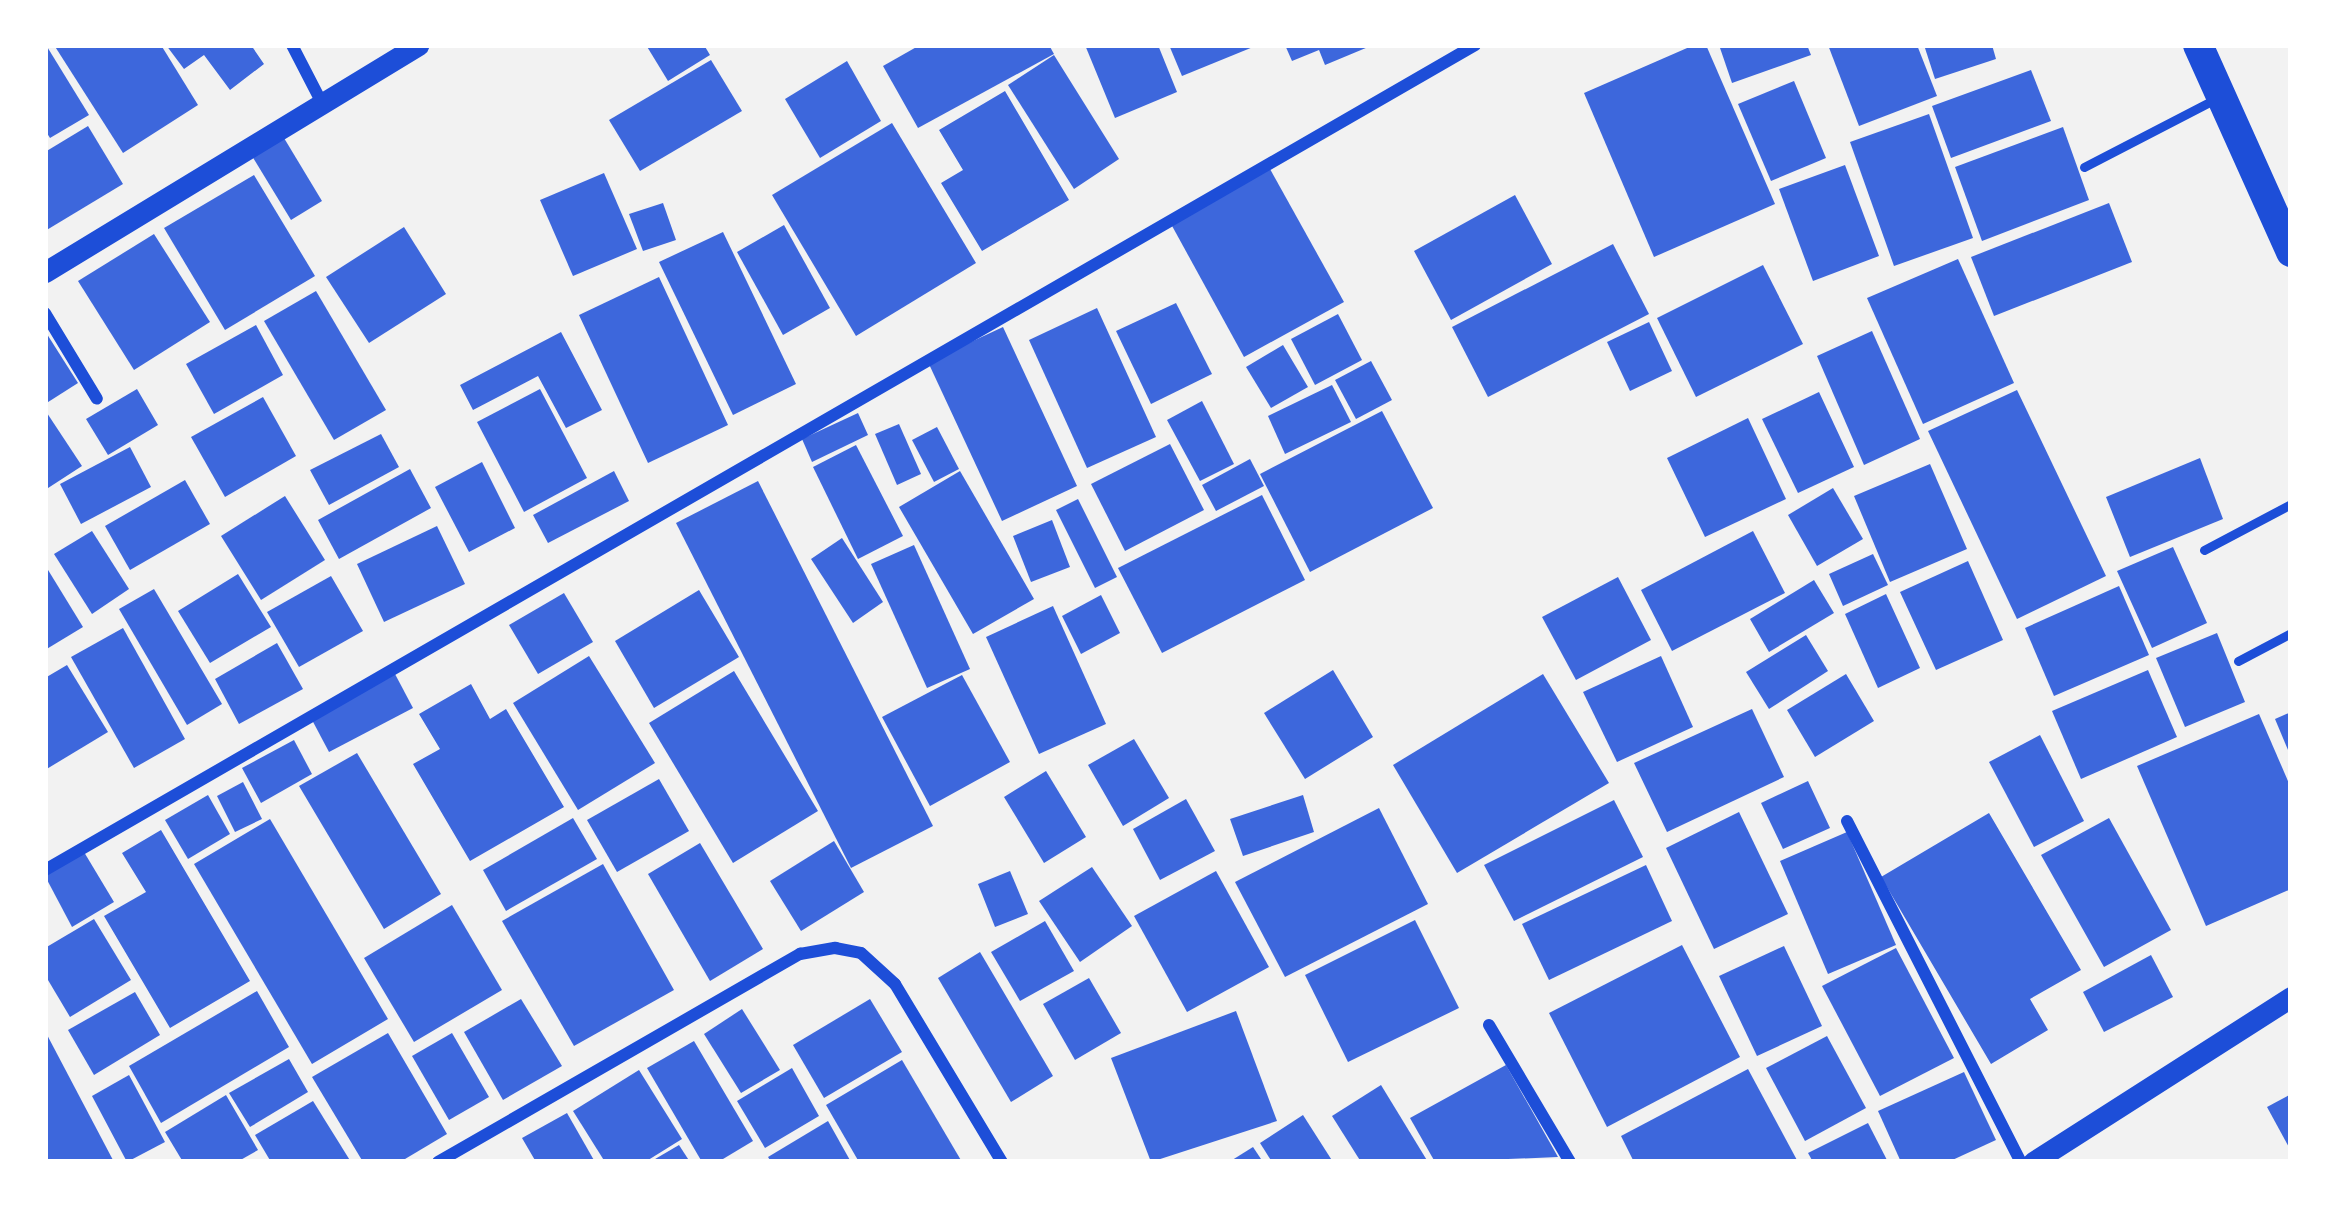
<!DOCTYPE html>
<style>
body{margin:0}
#map{position:relative;width:2336px;height:1207px;overflow:hidden;background:#f2f2f2;font-family:"Roboto Condensed",sans-serif}
div>[style]{position:absolute}
.building>*{inset:0;background:#3d67dc}
.service>*{height:9px;margin:-4.5px;padding:0 4.5px;transform-origin:4.5px;border-radius:4.5px;background:#1d4ed8}
.minor>*{height:12px;margin:-6px;padding:0 6px;transform-origin:6px;border-radius:6px;background:#1d4ed8}
.tertiary>*{height:21px;margin:-10.5px;padding:0 10.5px;transform-origin:10.5px;border-radius:10.5px;background:#1d4ed8}
.primary>*{height:30px;margin:-15px;padding:0 15px;transform-origin:15px;border-radius:15px;background:#1d4ed8}
span{translate:-50% -50%;white-space:nowrap;text-align:center;line-height:1.15;-webkit-text-stroke:9px #fff;paint-order:stroke}
.frame{position:absolute;inset:0;border:48px solid #fff;pointer-events:none}
</style>
<div id="map">
<div class="building">
<div style="clip-path:polygon(46px 45px,89px 115px,50px 138px,45px 130px)"></div>
<div style="clip-path:polygon(54px 45px,161px 45px,198px 105px,123px 153px)"></div>
<div style="clip-path:polygon(166px 45px,251px 45px,264px 64px,230px 90px,204px 55px,184px 69px)"></div>
<div style="clip-path:polygon(646px 45px,704px 45px,710px 55px,668px 81px)"></div>
<div style="clip-path:polygon(920px 45px,1049px 45px,1054px 54px,918px 128px,883px 66px)"></div>
<div style="clip-path:polygon(1085px 45px,1158px 45px,1177px 92px,1115px 118px)"></div>
<div style="clip-path:polygon(1169px 45px,1258px 45px,1182px 76px)"></div>
<div style="clip-path:polygon(1285px 45px,1373px 45px,1325px 65px,1319px 50px,1292px 61px)"></div>
<div style="clip-path:polygon(1694px 45px,1706px 45px,1775px 204px,1654px 257px,1584px 93px)"></div>
<div style="clip-path:polygon(1719px 45px,1807px 45px,1811px 55px,1732px 83px)"></div>
<div style="clip-path:polygon(1828px 45px,1917px 45px,1937px 96px,1859px 126px)"></div>
<div style="clip-path:polygon(1924px 45px,1992px 45px,1996px 59px,1935px 79px)"></div>
<div style="clip-path:polygon(1054px 55px,1119px 159px,1074px 189px,1008px 85px)"></div>
<div style="clip-path:polygon(711px 60px,742px 111px,640px 171px,609px 120px)"></div>
<div style="clip-path:polygon(847px 61px,881px 121px,820px 158px,785px 99px)"></div>
<div style="clip-path:polygon(2031px 70px,2051px 121px,1951px 158px,1932px 106px)"></div>
<div style="clip-path:polygon(1794px 81px,1826px 158px,1771px 181px,1738px 104px)"></div>
<div style="clip-path:polygon(1005px 91px,1069px 200px,982px 251px,941px 183px,963px 170px,939px 130px)"></div>
<div style="clip-path:polygon(1929px 114px,1973px 238px,1894px 266px,1850px 142px)"></div>
<div style="clip-path:polygon(892px 123px,976px 263px,856px 336px,772px 195px)"></div>
<div style="clip-path:polygon(88px 126px,123px 184px,45px 231px,45px 152px)"></div>
<div style="clip-path:polygon(2063px 127px,2089px 200px,1982px 241px,1955px 167px)"></div>
<div style="clip-path:polygon(284px 138px,322px 201px,291px 220px,252px 156px)"></div>
<div style="clip-path:polygon(1845px 165px,1879px 256px,1813px 281px,1779px 189px)"></div>
<div style="clip-path:polygon(1270px 169px,1344px 302px,1244px 357px,1171px 224px)"></div>
<div style="clip-path:polygon(604px 173px,637px 249px,573px 276px,540px 200px)"></div>
<div style="clip-path:polygon(254px 175px,315px 276px,225px 330px,164px 228px)"></div>
<div style="clip-path:polygon(1515px 195px,1552px 264px,1451px 320px,1414px 251px)"></div>
<div style="clip-path:polygon(663px 203px,676px 240px,643px 251px,629px 214px)"></div>
<div style="clip-path:polygon(2109px 203px,2132px 262px,1994px 316px,1971px 257px)"></div>
<div style="clip-path:polygon(784px 225px,830px 308px,783px 335px,737px 252px)"></div>
<div style="clip-path:polygon(404px 227px,446px 294px,369px 343px,326px 277px)"></div>
<div style="clip-path:polygon(723px 232px,796px 384px,733px 415px,659px 262px)"></div>
<div style="clip-path:polygon(154px 234px,210px 322px,134px 370px,78px 281px)"></div>
<div style="clip-path:polygon(1613px 244px,1649px 314px,1488px 397px,1452px 327px)"></div>
<div style="clip-path:polygon(1958px 259px,2014px 383px,1923px 424px,1867px 298px)"></div>
<div style="clip-path:polygon(1763px 265px,1803px 344px,1696px 397px,1657px 318px)"></div>
<div style="clip-path:polygon(659px 277px,728px 425px,648px 463px,579px 315px)"></div>
<div style="clip-path:polygon(316px 291px,386px 410px,334px 440px,264px 321px)"></div>
<div style="clip-path:polygon(1176px 303px,1212px 374px,1151px 404px,1116px 331px)"></div>
<div style="clip-path:polygon(1097px 308px,1156px 437px,1087px 468px,1029px 340px)"></div>
<div style="clip-path:polygon(1338px 314px,1362px 360px,1315px 385px,1291px 339px)"></div>
<div style="clip-path:polygon(1649px 322px,1672px 371px,1630px 391px,1607px 342px)"></div>
<div style="clip-path:polygon(256px 325px,283px 375px,214px 414px,186px 364px)"></div>
<div style="clip-path:polygon(1003px 327px,1077px 486px,1002px 521px,928px 362px)"></div>
<div style="clip-path:polygon(45px 331px,78px 383px,45px 404px)"></div>
<div style="clip-path:polygon(1872px 331px,1920px 439px,1864px 465px,1817px 356px)"></div>
<div style="clip-path:polygon(561px 332px,602px 410px,566px 428px,538px 376px,473px 410px,460px 385px)"></div>
<div style="clip-path:polygon(1283px 345px,1308px 387px,1271px 408px,1246px 367px)"></div>
<div style="clip-path:polygon(1371px 361px,1392px 400px,1356px 419px,1335px 380px)"></div>
<div style="clip-path:polygon(1332px 385px,1351px 422px,1285px 454px,1268px 416px)"></div>
<div style="clip-path:polygon(137px 389px,158px 425px,108px 455px,86px 419px)"></div>
<div style="clip-path:polygon(540px 389px,587px 478px,524px 512px,477px 422px)"></div>
<div style="clip-path:polygon(2017px 390px,2106px 576px,2017px 619px,1928px 431px)"></div>
<div style="clip-path:polygon(1819px 392px,1854px 467px,1798px 493px,1762px 419px)"></div>
<div style="clip-path:polygon(263px 397px,296px 456px,225px 497px,191px 437px)"></div>
<div style="clip-path:polygon(1202px 401px,1234px 464px,1200px 481px,1167px 420px)"></div>
<div style="clip-path:polygon(45px 410px,82px 466px,45px 490px)"></div>
<div style="clip-path:polygon(1382px 411px,1433px 508px,1310px 572px,1260px 474px)"></div>
<div style="clip-path:polygon(858px 413px,868px 435px,812px 462px,802px 439px)"></div>
<div style="clip-path:polygon(1748px 418px,1786px 499px,1705px 537px,1667px 458px)"></div>
<div style="clip-path:polygon(899px 424px,921px 474px,897px 485px,875px 434px)"></div>
<div style="clip-path:polygon(937px 427px,959px 469px,934px 482px,912px 440px)"></div>
<div style="clip-path:polygon(381px 434px,399px 467px,329px 505px,310px 470px)"></div>
<div style="clip-path:polygon(1170px 444px,1204px 510px,1125px 551px,1091px 484px)"></div>
<div style="clip-path:polygon(856px 445px,903px 536px,858px 559px,813px 467px)"></div>
<div style="clip-path:polygon(130px 447px,151px 487px,81px 524px,60px 484px)"></div>
<div style="clip-path:polygon(2200px 458px,2223px 519px,2130px 557px,2106px 497px)"></div>
<div style="clip-path:polygon(1250px 459px,1264px 486px,1216px 511px,1202px 485px)"></div>
<div style="clip-path:polygon(482px 462px,515px 528px,469px 552px,435px 487px)"></div>
<div style="clip-path:polygon(1930px 464px,1967px 549px,1890px 582px,1854px 496px)"></div>
<div style="clip-path:polygon(410px 469px,431px 508px,339px 559px,318px 520px)"></div>
<div style="clip-path:polygon(614px 471px,629px 501px,548px 543px,533px 515px)"></div>
<div style="clip-path:polygon(960px 471px,1034px 599px,973px 634px,899px 507px)"></div>
<div style="clip-path:polygon(185px 480px,210px 524px,130px 570px,105px 526px)"></div>
<div style="clip-path:polygon(758px 481px,933px 826px,851px 868px,676px 523px)"></div>
<div style="clip-path:polygon(1833px 488px,1863px 539px,1817px 566px,1788px 515px)"></div>
<div style="clip-path:polygon(1262px 495px,1305px 580px,1162px 653px,1118px 568px)"></div>
<div style="clip-path:polygon(285px 496px,325px 560px,261px 600px,221px 536px)"></div>
<div style="clip-path:polygon(1078px 499px,1117px 577px,1095px 588px,1056px 510px)"></div>
<div style="clip-path:polygon(1052px 520px,1070px 567px,1031px 582px,1013px 536px)"></div>
<div style="clip-path:polygon(437px 526px,465px 584px,384px 622px,357px 564px)"></div>
<div style="clip-path:polygon(92px 531px,129px 589px,92px 614px,54px 554px)"></div>
<div style="clip-path:polygon(1753px 531px,1785px 593px,1672px 651px,1641px 590px)"></div>
<div style="clip-path:polygon(842px 538px,883px 602px,853px 623px,811px 559px)"></div>
<div style="clip-path:polygon(914px 545px,970px 669px,927px 688px,871px 564px)"></div>
<div style="clip-path:polygon(2173px 547px,2207px 623px,2152px 648px,2117px 571px)"></div>
<div style="clip-path:polygon(1873px 554px,1888px 585px,1843px 606px,1829px 574px)"></div>
<div style="clip-path:polygon(1968px 561px,2003px 640px,1936px 670px,1900px 592px)"></div>
<div style="clip-path:polygon(45px 565px,83px 627px,45px 650px)"></div>
<div style="clip-path:polygon(238px 574px,271px 627px,210px 663px,178px 611px)"></div>
<div style="clip-path:polygon(331px 576px,363px 631px,299px 667px,267px 612px)"></div>
<div style="clip-path:polygon(1618px 577px,1651px 640px,1576px 680px,1542px 617px)"></div>
<div style="clip-path:polygon(1814px 580px,1834px 613px,1769px 652px,1750px 619px)"></div>
<div style="clip-path:polygon(2119px 586px,2149px 655px,2054px 696px,2025px 628px)"></div>
<div style="clip-path:polygon(154px 589px,222px 704px,187px 725px,119px 609px)"></div>
<div style="clip-path:polygon(699px 590px,739px 657px,654px 708px,615px 641px)"></div>
<div style="clip-path:polygon(564px 593px,593px 642px,538px 674px,509px 625px)"></div>
<div style="clip-path:polygon(1886px 594px,1920px 668px,1878px 688px,1845px 614px)"></div>
<div style="clip-path:polygon(1101px 595px,1120px 633px,1081px 654px,1062px 616px)"></div>
<div style="clip-path:polygon(1053px 606px,1106px 724px,1039px 754px,986px 637px)"></div>
<div style="clip-path:polygon(123px 628px,185px 739px,134px 768px,71px 657px)"></div>
<div style="clip-path:polygon(2217px 633px,2245px 702px,2185px 727px,2156px 658px)"></div>
<div style="clip-path:polygon(1806px 635px,1828px 671px,1769px 709px,1746px 672px)"></div>
<div style="clip-path:polygon(277px 643px,303px 689px,239px 724px,215px 679px)"></div>
<div style="clip-path:polygon(589px 656px,655px 763px,578px 810px,513px 703px)"></div>
<div style="clip-path:polygon(1661px 656px,1693px 727px,1617px 762px,1583px 692px)"></div>
<div style="clip-path:polygon(67px 665px,108px 732px,45px 770px,45px 678px)"></div>
<div style="clip-path:polygon(1333px 670px,1373px 737px,1305px 779px,1264px 713px)"></div>
<div style="clip-path:polygon(2148px 670px,2177px 737px,2081px 779px,2052px 711px)"></div>
<div style="clip-path:polygon(734px 671px,818px 811px,733px 863px,649px 723px)"></div>
<div style="clip-path:polygon(395px 674px,413px 708px,329px 752px,311px 718px)"></div>
<div style="clip-path:polygon(1543px 674px,1609px 783px,1457px 873px,1393px 765px)"></div>
<div style="clip-path:polygon(1846px 674px,1874px 721px,1815px 757px,1787px 710px)"></div>
<div style="clip-path:polygon(962px 675px,1010px 762px,930px 806px,882px 717px)"></div>
<div style="clip-path:polygon(471px 684px,490px 719px,506px 709px,564px 807px,470px 861px,413px 764px,440px 749px,419px 714px)"></div>
<div style="clip-path:polygon(1752px 709px,1784px 777px,1667px 832px,1634px 763px)"></div>
<div style="clip-path:polygon(2291px 712px,2291px 757px,2275px 719px)"></div>
<div style="clip-path:polygon(2259px 714px,2291px 788px,2291px 889px,2206px 926px,2137px 766px)"></div>
<div style="clip-path:polygon(2040px 735px,2084px 821px,2034px 847px,1989px 762px)"></div>
<div style="clip-path:polygon(1134px 739px,1169px 798px,1123px 826px,1088px 765px)"></div>
<div style="clip-path:polygon(294px 740px,312px 774px,261px 803px,242px 768px)"></div>
<div style="clip-path:polygon(357px 753px,441px 894px,384px 929px,299px 786px)"></div>
<div style="clip-path:polygon(1046px 771px,1086px 837px,1044px 863px,1004px 797px)"></div>
<div style="clip-path:polygon(659px 779px,689px 831px,617px 872px,587px 820px)"></div>
<div style="clip-path:polygon(1808px 781px,1830px 828px,1783px 849px,1761px 803px)"></div>
<div style="clip-path:polygon(243px 782px,262px 819px,235px 832px,217px 796px)"></div>
<div style="clip-path:polygon(208px 795px,230px 834px,188px 859px,165px 820px)"></div>
<div style="clip-path:polygon(1303px 795px,1314px 832px,1243px 856px,1230px 819px)"></div>
<div style="clip-path:polygon(1186px 799px,1215px 851px,1160px 880px,1133px 829px)"></div>
<div style="clip-path:polygon(1614px 800px,1643px 857px,1514px 921px,1484px 865px)"></div>
<div style="clip-path:polygon(1379px 808px,1428px 904px,1285px 977px,1235px 882px)"></div>
<div style="clip-path:polygon(1739px 812px,1788px 914px,1714px 949px,1666px 848px)"></div>
<div style="clip-path:polygon(1989px 813px,2081px 970px,2030px 999px,2048px 1030px,1991px 1064px,1881px 877px)"></div>
<div style="clip-path:polygon(573px 818px,597px 859px,506px 911px,483px 870px)"></div>
<div style="clip-path:polygon(2109px 818px,2171px 930px,2104px 967px,2041px 855px)"></div>
<div style="clip-path:polygon(270px 819px,388px 1019px,312px 1064px,194px 864px)"></div>
<div style="clip-path:polygon(161px 830px,250px 981px,170px 1028px,104px 916px,146px 892px,122px 853px)"></div>
<div style="clip-path:polygon(1847px 832px,1896px 945px,1828px 974px,1780px 861px)"></div>
<div style="clip-path:polygon(834px 841px,864px 892px,801px 931px,770px 881px)"></div>
<div style="clip-path:polygon(700px 843px,763px 949px,710px 981px,648px 874px)"></div>
<div style="clip-path:polygon(84px 852px,114px 902px,72px 927px,45px 876px)"></div>
<div style="clip-path:polygon(603px 864px,674px 990px,574px 1046px,502px 921px)"></div>
<div style="clip-path:polygon(1646px 865px,1672px 921px,1549px 980px,1522px 924px)"></div>
<div style="clip-path:polygon(1092px 867px,1132px 926px,1080px 962px,1039px 901px)"></div>
<div style="clip-path:polygon(1010px 871px,1028px 914px,995px 927px,978px 884px)"></div>
<div style="clip-path:polygon(1216px 871px,1269px 967px,1187px 1012px,1134px 916px)"></div>
<div style="clip-path:polygon(452px 905px,502px 990px,414px 1042px,364px 958px)"></div>
<div style="clip-path:polygon(94px 919px,131px 980px,70px 1017px,45px 975px,45px 948px)"></div>
<div style="clip-path:polygon(1415px 920px,1459px 1008px,1348px 1062px,1305px 975px)"></div>
<div style="clip-path:polygon(1045px 921px,1074px 971px,1020px 1001px,991px 952px)"></div>
<div style="clip-path:polygon(1682px 945px,1740px 1057px,1607px 1127px,1549px 1013px)"></div>
<div style="clip-path:polygon(1784px 946px,1822px 1026px,1757px 1056px,1719px 976px)"></div>
<div style="clip-path:polygon(1896px 948px,1954px 1058px,1880px 1096px,1822px 986px)"></div>
<div style="clip-path:polygon(980px 952px,1053px 1076px,1011px 1102px,938px 978px)"></div>
<div style="clip-path:polygon(2151px 955px,2173px 997px,2104px 1032px,2083px 992px)"></div>
<div style="clip-path:polygon(1089px 978px,1121px 1033px,1075px 1060px,1043px 1004px)"></div>
<div style="clip-path:polygon(257px 991px,289px 1047px,161px 1123px,129px 1066px)"></div>
<div style="clip-path:polygon(135px 992px,160px 1035px,94px 1075px,68px 1030px)"></div>
<div style="clip-path:polygon(521px 999px,562px 1066px,503px 1100px,464px 1032px)"></div>
<div style="clip-path:polygon(870px 999px,902px 1052px,824px 1098px,793px 1045px)"></div>
<div style="clip-path:polygon(742px 1009px,780px 1070px,741px 1093px,704px 1034px)"></div>
<div style="clip-path:polygon(1236px 1011px,1277px 1121px,1151px 1162px,1111px 1058px)"></div>
<div style="clip-path:polygon(45px 1031px,114px 1162px,45px 1162px)"></div>
<div style="clip-path:polygon(388px 1033px,447px 1134px,400px 1162px,363px 1162px,312px 1077px)"></div>
<div style="clip-path:polygon(452px 1033px,489px 1097px,449px 1120px,412px 1056px)"></div>
<div style="clip-path:polygon(1827px 1036px,1866px 1108px,1805px 1141px,1766px 1068px)"></div>
<div style="clip-path:polygon(694px 1041px,753px 1141px,718px 1162px,702px 1162px,647px 1068px)"></div>
<div style="clip-path:polygon(289px 1059px,308px 1092px,250px 1127px,229px 1093px)"></div>
<div style="clip-path:polygon(902px 1060px,962px 1162px,859px 1162px,826px 1105px)"></div>
<div style="clip-path:polygon(1506px 1065px,1558px 1157px,1435px 1162px,1410px 1118px)"></div>
<div style="clip-path:polygon(792px 1068px,819px 1116px,765px 1148px,737px 1101px)"></div>
<div style="clip-path:polygon(1748px 1069px,1798px 1162px,1634px 1162px,1621px 1136px)"></div>
<div style="clip-path:polygon(639px 1070px,682px 1139px,645px 1162px,605px 1162px,573px 1111px)"></div>
<div style="clip-path:polygon(1964px 1072px,1996px 1140px,1948px 1162px,1901px 1162px,1878px 1111px)"></div>
<div style="clip-path:polygon(129px 1075px,165px 1142px,127px 1162px,92px 1096px)"></div>
<div style="clip-path:polygon(1381px 1085px,1428px 1162px,1361px 1162px,1332px 1116px)"></div>
<div style="clip-path:polygon(2291px 1094px,2291px 1151px,2267px 1107px)"></div>
<div style="clip-path:polygon(226px 1095px,258px 1150px,237px 1162px,183px 1162px,165px 1132px)"></div>
<div style="clip-path:polygon(313px 1101px,351px 1162px,271px 1162px,255px 1135px)"></div>
<div style="clip-path:polygon(567px 1113px,595px 1162px,536px 1162px,522px 1138px)"></div>
<div style="clip-path:polygon(1303px 1115px,1333px 1162px,1272px 1162px,1260px 1143px)"></div>
<div style="clip-path:polygon(828px 1121px,851px 1162px,771px 1162px,768px 1157px)"></div>
<div style="clip-path:polygon(1868px 1123px,1888px 1162px,1813px 1162px,1808px 1153px)"></div>
<div style="clip-path:polygon(679px 1145px,690px 1162px,650px 1162px)"></div>
<div style="clip-path:polygon(1253px 1147px,1263px 1162px,1229px 1162px)"></div>
</div>
<div class="service">
<div style="left:2084px;top:167px;width:148px;rotate:-27.4deg"></div>
<div style="left:2204px;top:550px;width:98px;rotate:-27.9deg"></div>
<div style="left:2238px;top:661px;width:60px;rotate:-27.8deg"></div>
</div>
<div class="minor">
<div style="left:292px;top:45px;width:65px;rotate:62.7deg"></div>
<div style="left:45px;top:313px;width:100px;rotate:58.8deg"></div>
<div style="left:1847px;top:821px;width:383px;rotate:63deg"></div>
<div style="left:45px;top:870px;width:1651px;rotate:-29.98deg"></div>
<div style="left:1489px;top:1025px;width:159px;rotate:59.4deg"></div>
<div style="left:438px;top:1162px;width:418px;rotate:-29.9deg"></div>
<div style="left:800px;top:954px;width:36px;rotate:-10deg"></div>
<div style="left:835px;top:948px;width:26px;rotate:11deg"></div>
<div style="left:861px;top:953px;width:46px;rotate:42.4deg"></div>
<div style="left:895px;top:984px;width:208px;rotate:59deg"></div>
</div>
<div class="tertiary">
<div style="left:45px;top:272px;width:437px;rotate:-31.3deg"></div>
<div style="left:2033px;top:1162px;width:306px;rotate:-32.6deg"></div>
</div>
<div class="primary">
<div style="left:2198px;top:45px;width:227px;rotate:65.8deg"></div>
</div>
<div class="frame"></div>
</div>
